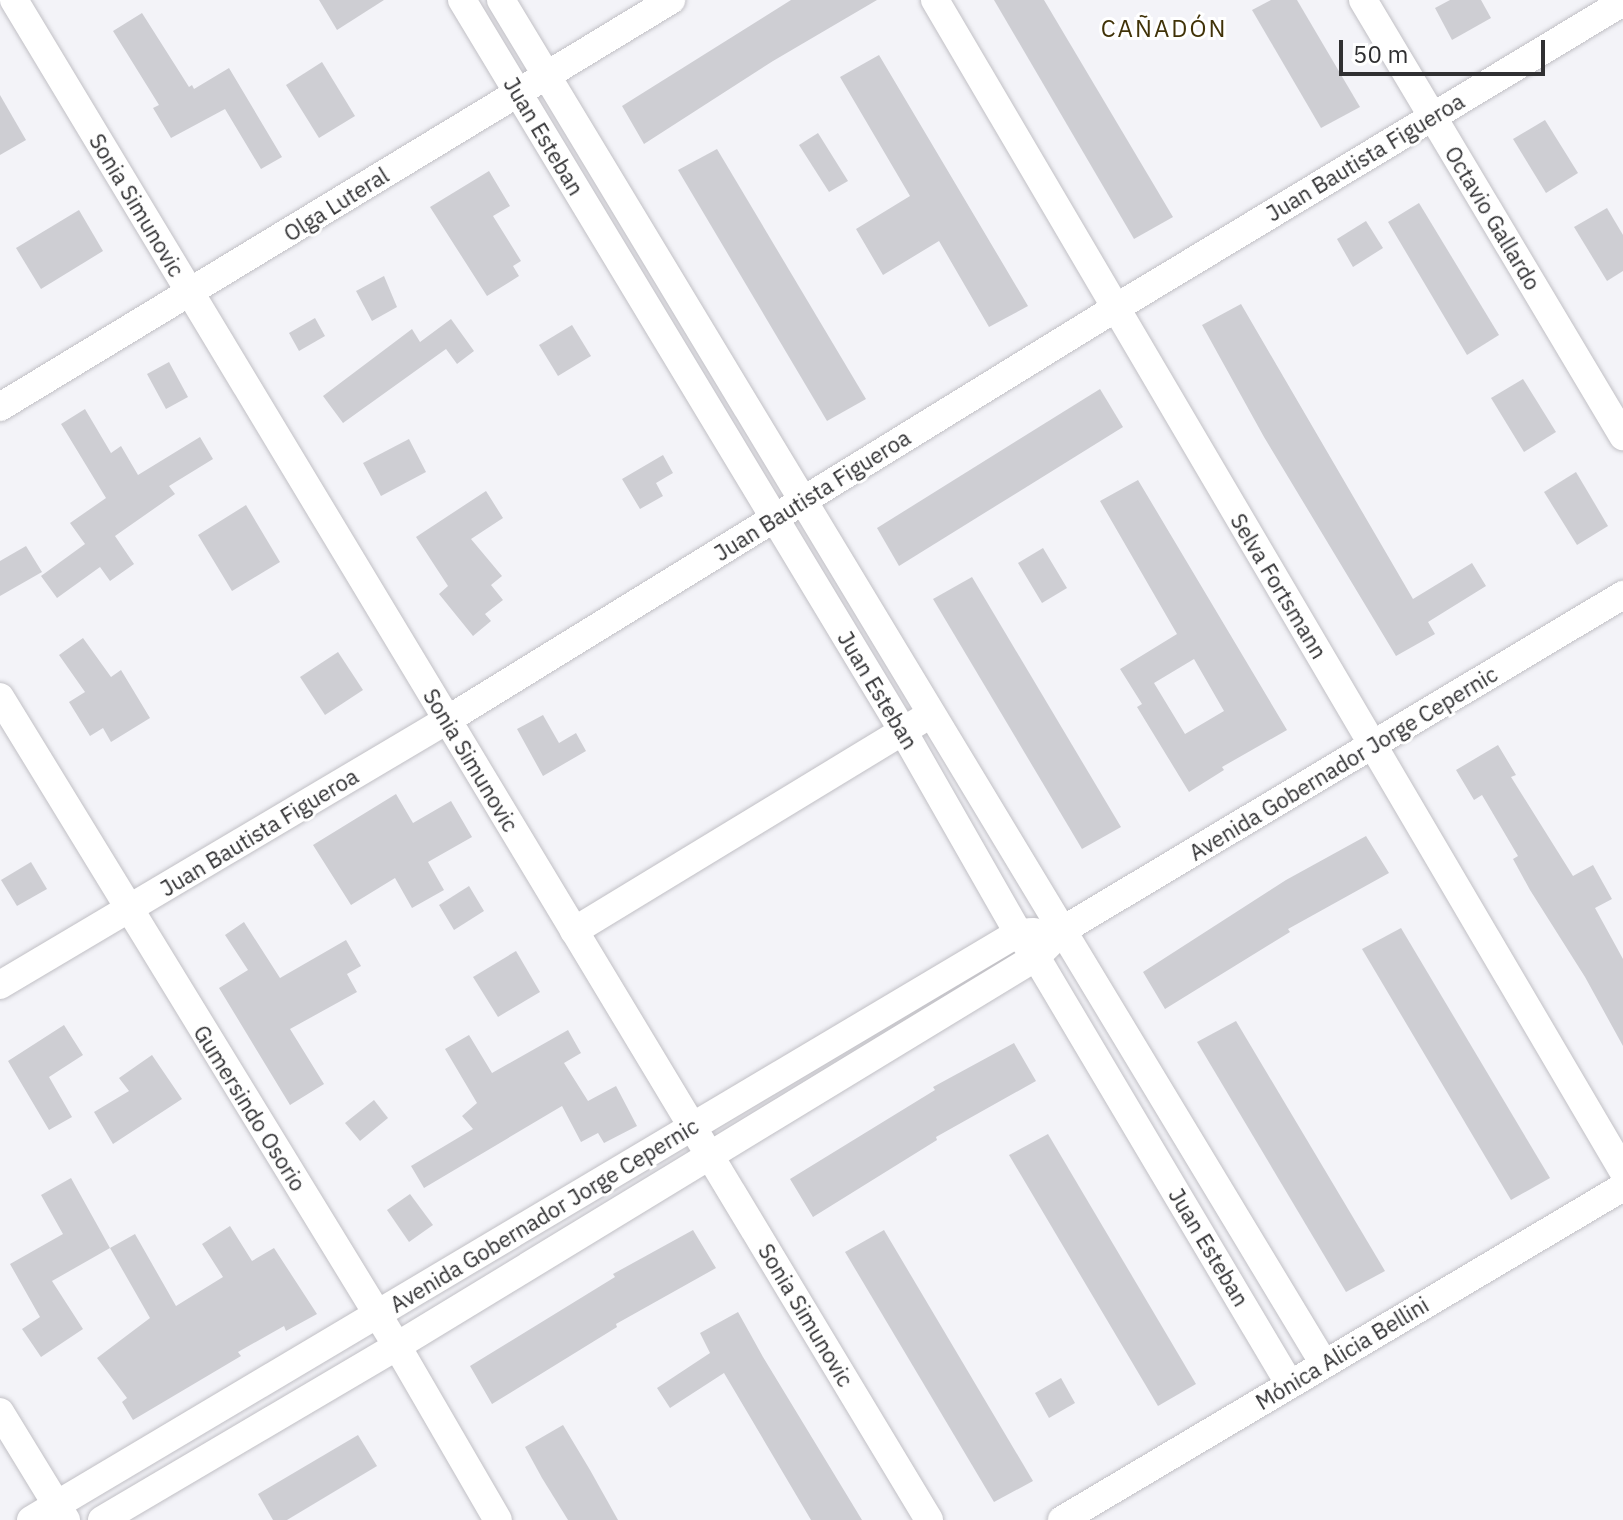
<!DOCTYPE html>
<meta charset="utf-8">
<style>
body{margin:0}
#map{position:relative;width:1623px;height:1520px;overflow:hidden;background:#f3f3f8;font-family:"IBM Plex Sans",sans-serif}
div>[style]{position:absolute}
.building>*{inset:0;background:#ceced3}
.roads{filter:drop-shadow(0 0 2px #c1c0c5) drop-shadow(0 0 2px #c1c0c5)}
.street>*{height:28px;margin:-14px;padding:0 14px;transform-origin:14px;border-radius:14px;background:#fff}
span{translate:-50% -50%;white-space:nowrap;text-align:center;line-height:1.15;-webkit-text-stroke:6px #fff;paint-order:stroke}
.street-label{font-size:22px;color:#303032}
.neighbourhood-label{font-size:24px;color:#403208;letter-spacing:2px}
.scale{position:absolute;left:1339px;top:40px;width:206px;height:36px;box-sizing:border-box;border:4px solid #303032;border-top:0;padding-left:10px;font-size:24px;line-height:28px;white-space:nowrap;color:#303032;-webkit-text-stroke:6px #fff;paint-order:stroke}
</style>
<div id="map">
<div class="building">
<div style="clip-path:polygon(319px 0,384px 0,337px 30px)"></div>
<div style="clip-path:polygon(791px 0,877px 0,773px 61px,644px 144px,622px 106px)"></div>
<div style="clip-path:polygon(994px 0,1044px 0,1173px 217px,1134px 239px)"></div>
<div style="clip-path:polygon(1271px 0,1297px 0,1360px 107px,1321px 128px,1252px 10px)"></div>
<div style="clip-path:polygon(1450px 0,1481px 0,1491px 18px,1452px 40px,1435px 8px)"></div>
<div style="clip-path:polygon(142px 13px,189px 87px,192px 85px,194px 89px,229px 68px,282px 157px,261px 169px,225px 109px,171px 138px,153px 108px,159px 105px,113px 31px)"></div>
<div style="clip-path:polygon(879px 55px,1028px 306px,989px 327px,939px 241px,883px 275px,856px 229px,910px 196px,840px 77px)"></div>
<div style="clip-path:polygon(322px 62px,355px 116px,319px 138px,286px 85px)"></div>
<div style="clip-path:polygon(0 95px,26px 140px,0 155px)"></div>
<div style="clip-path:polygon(1545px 120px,1578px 173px,1546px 193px,1513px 139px)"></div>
<div style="clip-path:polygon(818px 133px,848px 181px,829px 192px,799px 145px)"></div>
<div style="clip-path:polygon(717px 149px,866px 399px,827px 421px,678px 170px)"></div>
<div style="clip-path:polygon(489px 171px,510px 206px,493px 216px,521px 261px,513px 266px,519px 276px,487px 296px,430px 207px)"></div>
<div style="clip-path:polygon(1419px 203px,1499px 335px,1467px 355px,1388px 222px)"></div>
<div style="clip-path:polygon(1607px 208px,1623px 235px,1623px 271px,1607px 281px,1574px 227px)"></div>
<div style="clip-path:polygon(79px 210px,103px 251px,41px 289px,16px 248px)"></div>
<div style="clip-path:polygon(1366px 221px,1383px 248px,1353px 267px,1337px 239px)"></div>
<div style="clip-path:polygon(384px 276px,397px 307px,372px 321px,356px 291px)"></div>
<div style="clip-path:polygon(1241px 304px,1413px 599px,1472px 563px,1486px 586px,1428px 622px,1435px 634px,1396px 656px,1264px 437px,1202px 325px)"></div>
<div style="clip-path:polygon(315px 318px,325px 336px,299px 351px,289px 333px)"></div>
<div style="clip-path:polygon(451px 319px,474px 351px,457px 364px,446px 349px,343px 423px,323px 396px,412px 329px,420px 342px)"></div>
<div style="clip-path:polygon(572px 325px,591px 356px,558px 376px,539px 345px)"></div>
<div style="clip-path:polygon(169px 362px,188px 397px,166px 409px,147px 374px)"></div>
<div style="clip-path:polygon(1523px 379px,1556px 432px,1524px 452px,1491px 398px)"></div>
<div style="clip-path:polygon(1100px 389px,1123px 427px,899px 566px,877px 528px)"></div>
<div style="clip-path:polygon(85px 409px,111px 453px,121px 446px,138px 475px,200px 437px,213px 459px,169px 486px,175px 494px,115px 536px,134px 564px,110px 581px,100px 567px,57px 598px,41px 576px,85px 544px,70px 523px,106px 498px,61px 424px)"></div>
<div style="clip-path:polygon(409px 439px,426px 472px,381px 496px,363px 463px)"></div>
<div style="clip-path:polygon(663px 455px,673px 473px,656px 483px,663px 496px,640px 509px,622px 479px)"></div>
<div style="clip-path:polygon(1576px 472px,1608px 526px,1577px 545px,1544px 492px)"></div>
<div style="clip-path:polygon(evenodd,1138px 480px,1287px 730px,1222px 767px,1224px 770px,1189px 792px,1137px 707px,1142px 704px,1120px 669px,1177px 634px,1100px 501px,1138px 480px,1194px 659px,1224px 711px,1185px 734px,1154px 683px,1194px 659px)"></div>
<div style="clip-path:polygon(486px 491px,503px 518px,471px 539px,502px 576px,491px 585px,503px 600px,485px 614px,491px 621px,473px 636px,439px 594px,448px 586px,416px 537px)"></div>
<div style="clip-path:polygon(246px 505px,280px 562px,232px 591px,198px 535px)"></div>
<div style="clip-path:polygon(26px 546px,42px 572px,0 596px,0 561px)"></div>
<div style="clip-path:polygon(1043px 548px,1067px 588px,1042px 603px,1018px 563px)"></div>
<div style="clip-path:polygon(972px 577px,1121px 827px,1082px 849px,933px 599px)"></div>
<div style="clip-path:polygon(83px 638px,111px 677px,121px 670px,150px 718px,111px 742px,103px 728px,90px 736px,69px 702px,85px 692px,59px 655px)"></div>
<div style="clip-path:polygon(338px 652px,363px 690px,325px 715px,300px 677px)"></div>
<div style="clip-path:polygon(543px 715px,559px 743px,576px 733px,586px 751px,543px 776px,517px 729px)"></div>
<div style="clip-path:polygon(1498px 745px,1516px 775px,1511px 777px,1573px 876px,1593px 865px,1612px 899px,1595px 908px,1623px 959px,1623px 1046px,1585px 977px,1530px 890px,1513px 859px,1518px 856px,1482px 795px,1474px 800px,1456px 770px)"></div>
<div style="clip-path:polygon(396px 794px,413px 823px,451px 801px,472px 837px,428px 862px,444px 890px,412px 908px,395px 878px,351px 905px,313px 845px)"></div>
<div style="clip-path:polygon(1366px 836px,1389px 873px,1288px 929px,1290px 932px,1165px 1009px,1143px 972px,1286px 880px)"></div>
<div style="clip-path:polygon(31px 862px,47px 889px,17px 906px,1px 880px)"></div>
<div style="clip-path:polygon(469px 886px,484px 911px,454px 930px,439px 905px)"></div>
<div style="clip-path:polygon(244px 922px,280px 978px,346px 940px,361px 966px,347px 974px,357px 992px,290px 1029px,324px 1084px,290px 1105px,219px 988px,248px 970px,225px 935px)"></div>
<div style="clip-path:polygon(1401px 928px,1550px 1178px,1511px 1200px,1362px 949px)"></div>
<div style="clip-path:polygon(516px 951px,540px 992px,498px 1017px,473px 977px)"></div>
<div style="clip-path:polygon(1236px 1021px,1385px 1271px,1346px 1292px,1197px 1042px)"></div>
<div style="clip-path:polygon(64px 1025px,83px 1055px,49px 1077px,72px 1117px,49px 1130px,8px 1061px)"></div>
<div style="clip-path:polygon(568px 1030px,581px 1053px,564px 1063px,588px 1101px,616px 1086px,637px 1126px,604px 1143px,598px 1133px,581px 1142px,562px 1106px,424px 1188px,411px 1166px,473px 1129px,462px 1116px,477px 1103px,445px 1049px,469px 1035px,492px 1073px)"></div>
<div style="clip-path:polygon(1014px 1043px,1036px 1081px,936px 1137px,937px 1140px,813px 1217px,790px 1179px,935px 1090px,933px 1087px)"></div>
<div style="clip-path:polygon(152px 1055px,182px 1099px,113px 1144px,94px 1112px,129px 1091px,119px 1078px)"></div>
<div style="clip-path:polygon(374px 1100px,388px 1118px,360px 1141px,345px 1123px)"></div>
<div style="clip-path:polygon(1048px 1134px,1196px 1384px,1158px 1406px,1009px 1155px)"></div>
<div style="clip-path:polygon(71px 1178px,110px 1248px,52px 1281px,83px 1329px,41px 1357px,22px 1329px,40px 1317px,10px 1264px,63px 1234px,41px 1195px)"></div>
<div style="clip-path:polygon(410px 1194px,433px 1225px,409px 1242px,387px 1210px)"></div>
<div style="clip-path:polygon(230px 1226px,252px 1261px,274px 1248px,317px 1314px,286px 1331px,284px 1326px,238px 1352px,241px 1356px,133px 1420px,122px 1402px,127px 1398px,97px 1358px,150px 1318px,110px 1248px,135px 1234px,176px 1306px,223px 1277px,202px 1244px)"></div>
<div style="clip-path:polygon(693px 1230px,716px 1268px,616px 1324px,617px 1327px,492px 1404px,470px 1366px,615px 1277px,613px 1274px)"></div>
<div style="clip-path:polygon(884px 1230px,1033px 1481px,994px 1502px,845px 1252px)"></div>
<div style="clip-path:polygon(738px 1312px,763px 1357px,862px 1520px,811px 1520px,724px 1373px,670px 1408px,657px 1388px,710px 1353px,700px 1333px)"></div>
<div style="clip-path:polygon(1061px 1378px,1075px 1403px,1049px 1418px,1035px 1393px)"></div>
<div style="clip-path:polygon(563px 1425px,590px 1470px,618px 1520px,568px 1520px,542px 1478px,525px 1447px)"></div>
<div style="clip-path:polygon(358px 1435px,377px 1466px,287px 1520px,273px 1520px,258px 1494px)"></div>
</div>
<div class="roads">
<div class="street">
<div style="left:14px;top:0;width:1774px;rotate:58.95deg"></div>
<div style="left:462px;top:0;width:854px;rotate:58.9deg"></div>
<div style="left:903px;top:731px;width:232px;rotate:60.3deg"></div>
<div style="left:1018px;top:933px;width:30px;rotate:53deg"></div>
<div style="left:1036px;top:957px;width:497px;rotate:59.3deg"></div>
<div style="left:501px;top:0;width:1591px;rotate:58.89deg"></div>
<div style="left:935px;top:0;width:1358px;rotate:59.56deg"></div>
<div style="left:1363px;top:0;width:508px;rotate:59.19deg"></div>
<div style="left:0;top:407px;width:785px;rotate:-31.24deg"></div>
<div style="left:0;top:697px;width:761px;rotate:58.55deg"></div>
<div style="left:397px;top:1346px;width:201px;rotate:59.9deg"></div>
<div style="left:574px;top:931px;width:404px;rotate:-31.3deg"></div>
<div style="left:0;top:985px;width:520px;rotate:-30.66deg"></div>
<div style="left:447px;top:720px;width:783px;rotate:-31.64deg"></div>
<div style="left:1114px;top:309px;width:594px;rotate:-31.1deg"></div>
<div style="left:0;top:1412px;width:127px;rotate:58.6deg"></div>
<div style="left:31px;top:1520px;width:1148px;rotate:-30.74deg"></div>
<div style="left:1018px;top:933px;width:16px;rotate:-4deg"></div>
<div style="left:102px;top:1520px;width:342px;rotate:-30.5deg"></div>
<div style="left:397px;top:1346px;width:748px;rotate:-31.33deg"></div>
<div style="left:1036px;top:957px;width:38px;rotate:-45deg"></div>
<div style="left:1063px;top:930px;width:653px;rotate:-30.89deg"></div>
<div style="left:1062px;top:1520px;width:652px;rotate:-30.69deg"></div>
</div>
</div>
<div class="street-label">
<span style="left:544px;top:136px;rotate:59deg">Juan Esteban</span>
<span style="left:1365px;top:157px;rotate:-31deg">Juan Bautista Figueroa</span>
<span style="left:336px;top:204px;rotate:-32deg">Olga Luteral</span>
<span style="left:137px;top:205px;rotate:59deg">Sonia Simunovic</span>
<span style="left:1493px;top:218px;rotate:59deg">Octavio Gallardo</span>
<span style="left:812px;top:495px;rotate:-32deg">Juan Bautista Figueroa</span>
<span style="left:1279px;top:586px;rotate:59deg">Selva Fortsmann</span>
<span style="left:878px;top:690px;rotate:59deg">Juan Esteban</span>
<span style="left:471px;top:760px;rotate:59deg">Sonia Simunovic</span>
<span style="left:1343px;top:763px;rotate:-31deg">Avenida Gobernador Jorge Cepernic</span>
<span style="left:259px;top:832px;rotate:-31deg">Juan Bautista Figueroa</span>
<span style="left:250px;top:1108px;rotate:58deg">Gumersindo Osorio</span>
<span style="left:544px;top:1215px;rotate:-31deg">Avenida Gobernador Jorge Cepernic</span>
<span style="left:1209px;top:1247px;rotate:59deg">Juan Esteban</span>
<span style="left:806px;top:1315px;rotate:59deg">Sonia Simunovic</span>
<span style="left:1342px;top:1353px;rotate:-31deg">Mónica Alicia Bellini</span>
</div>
<div class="neighbourhood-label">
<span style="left:1164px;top:29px">CAÑADÓN</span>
</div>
<div class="scale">50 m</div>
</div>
